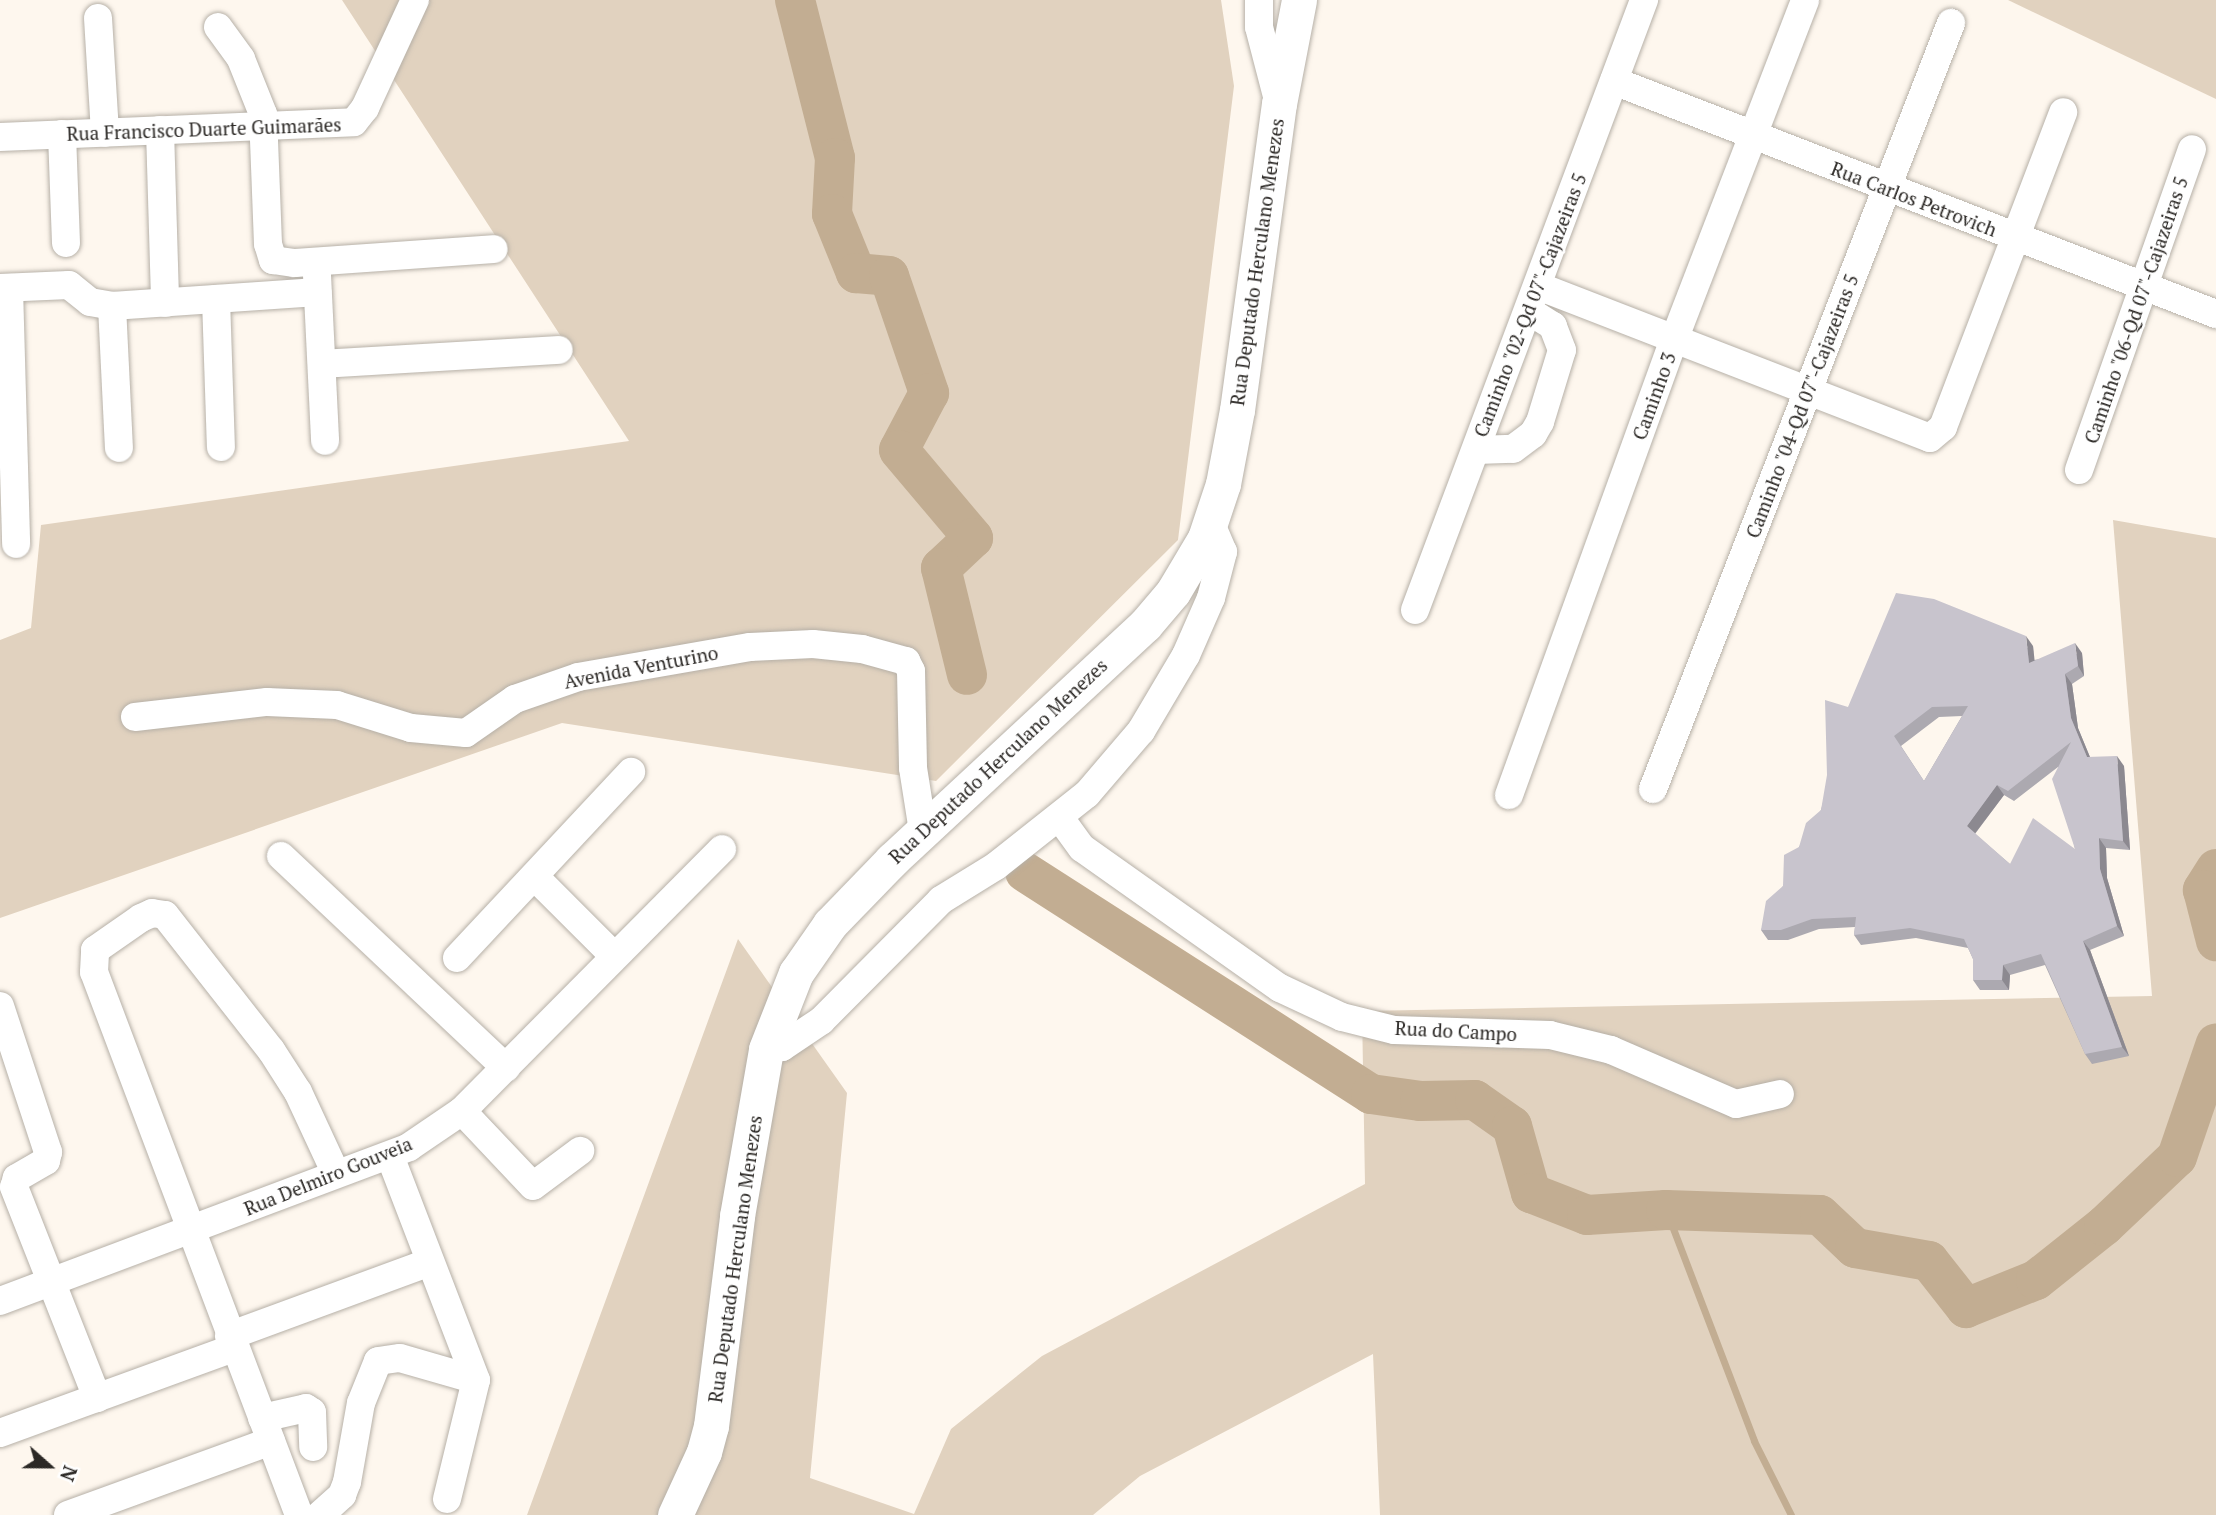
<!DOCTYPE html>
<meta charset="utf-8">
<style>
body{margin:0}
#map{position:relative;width:2216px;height:1515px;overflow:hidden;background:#fef7ee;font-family:"PT Serif",serif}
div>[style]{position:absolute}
.green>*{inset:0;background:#e1d2bf}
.stream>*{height:7px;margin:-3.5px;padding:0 3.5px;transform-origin:3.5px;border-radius:3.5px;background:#c2ad92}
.river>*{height:40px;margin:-20px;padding:0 20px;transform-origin:20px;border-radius:20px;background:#c2ad92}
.roads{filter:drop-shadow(0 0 2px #b6b0a7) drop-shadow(0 0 2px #b6b0a7)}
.minor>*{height:28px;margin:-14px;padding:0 14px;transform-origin:14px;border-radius:14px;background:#fff}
.major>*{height:35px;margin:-17.5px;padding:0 17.5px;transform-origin:17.5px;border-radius:17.5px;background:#fff}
.wall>*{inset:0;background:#aca9b0}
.shaded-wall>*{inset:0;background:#8c8990}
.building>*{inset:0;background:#c8c4cd}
span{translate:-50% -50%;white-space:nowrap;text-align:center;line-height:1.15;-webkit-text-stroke:5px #fff;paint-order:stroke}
.street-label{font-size:19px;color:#2b2825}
.north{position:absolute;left:14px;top:1431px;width:70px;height:70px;-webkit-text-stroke:5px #fff;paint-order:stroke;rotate:111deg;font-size:19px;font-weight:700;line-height:28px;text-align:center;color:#2b2825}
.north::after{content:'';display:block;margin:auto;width:24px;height:32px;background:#2b2825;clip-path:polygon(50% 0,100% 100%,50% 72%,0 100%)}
</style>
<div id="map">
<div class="green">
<div style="clip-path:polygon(342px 0,1221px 0,1234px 86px,1178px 540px,936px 781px,562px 723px,0 918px,0 640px,31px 628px,41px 525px,629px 441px)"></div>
<div style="clip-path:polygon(2008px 0,2216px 0,2216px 99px)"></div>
<div style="clip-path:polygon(2113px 520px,2216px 538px,2216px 1515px,1380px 1515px,1373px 1354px,1140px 1476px,1093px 1515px,527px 1515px,738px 939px,847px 1093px,810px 1478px,914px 1514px,951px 1429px,1042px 1356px,1365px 1184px,1362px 1011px,2152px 996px)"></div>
</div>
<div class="stream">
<div style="left:1666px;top:1210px;width:247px;rotate:69.1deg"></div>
<div style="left:1754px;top:1441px;width:83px;rotate:63.4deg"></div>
</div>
<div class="river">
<div style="left:795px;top:0;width:163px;rotate:75.8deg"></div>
<div style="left:835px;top:158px;width:56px;rotate:93.1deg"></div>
<div style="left:832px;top:214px;width:64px;rotate:67.9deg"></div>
<div style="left:856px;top:273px;width:33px;rotate:5deg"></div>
<div style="left:889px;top:276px;width:124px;rotate:71.1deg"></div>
<div style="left:929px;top:393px;width:64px;rotate:117.8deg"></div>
<div style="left:899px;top:450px;width:115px;rotate:49.9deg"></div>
<div style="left:973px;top:538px;width:44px;rotate:136.8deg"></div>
<div style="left:941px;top:568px;width:110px;rotate:76.3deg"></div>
<div style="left:2216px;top:869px;width:25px;rotate:122deg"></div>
<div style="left:2203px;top:890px;width:53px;rotate:75.7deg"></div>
<div style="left:1025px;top:872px;width:411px;rotate:32.7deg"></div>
<div style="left:1371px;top:1094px;width:49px;rotate:8.1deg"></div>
<div style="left:1420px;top:1101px;width:55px;rotate:-1deg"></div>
<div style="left:1475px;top:1100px;width:45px;rotate:35.1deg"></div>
<div style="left:1512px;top:1126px;width:70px;rotate:74.2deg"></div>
<div style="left:1531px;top:1193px;width:60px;rotate:21.4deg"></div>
<div style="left:1587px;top:1215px;width:79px;rotate:-3.6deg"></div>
<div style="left:1666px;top:1210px;width:154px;rotate:1.9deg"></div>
<div style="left:1820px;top:1215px;width:48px;rotate:43.3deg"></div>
<div style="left:1855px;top:1248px;width:75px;rotate:10deg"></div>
<div style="left:1929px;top:1261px;width:60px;rotate:51.8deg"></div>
<div style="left:1966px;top:1308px;width:75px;rotate:-21.8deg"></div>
<div style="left:2036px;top:1280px;width:87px;rotate:-38.5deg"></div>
<div style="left:2104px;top:1226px;width:100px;rotate:-43.4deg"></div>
<div style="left:2177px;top:1157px;width:120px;rotate:-71.1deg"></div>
</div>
<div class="roads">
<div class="minor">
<div style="left:1259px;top:0;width:27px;rotate:90deg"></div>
<div style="left:1259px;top:27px;width:80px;rotate:75.4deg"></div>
<div style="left:98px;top:18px;width:115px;rotate:86.5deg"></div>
<div style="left:218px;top:27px;width:39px;rotate:54deg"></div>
<div style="left:241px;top:59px;width:59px;rotate:68.2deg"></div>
<div style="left:263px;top:114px;width:130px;rotate:87.8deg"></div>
<div style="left:268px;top:244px;width:17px;rotate:73deg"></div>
<div style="left:273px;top:260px;width:22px;rotate:8deg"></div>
<div style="left:295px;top:263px;width:199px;rotate:-4deg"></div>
<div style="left:1614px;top:81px;width:646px;rotate:21.16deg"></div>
<div style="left:160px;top:130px;width:173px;rotate:88.3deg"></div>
<div style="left:62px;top:134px;width:109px;rotate:87.9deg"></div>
<div style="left:0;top:137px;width:354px;rotate:-2.4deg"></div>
<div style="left:354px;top:122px;width:18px;rotate:-52deg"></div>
<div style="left:365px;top:108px;width:119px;rotate:-65.2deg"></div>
<div style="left:317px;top:275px;width:166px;rotate:87.2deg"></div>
<div style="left:1538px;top:286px;width:420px;rotate:21.2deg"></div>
<div style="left:1930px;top:438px;width:17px;rotate:-40deg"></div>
<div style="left:1943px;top:427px;width:337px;rotate:-69.1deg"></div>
<div style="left:0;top:288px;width:69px;rotate:-2.5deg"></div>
<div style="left:69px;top:285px;width:27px;rotate:39deg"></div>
<div style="left:90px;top:302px;width:22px;rotate:10deg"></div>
<div style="left:112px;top:306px;width:206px;rotate:-3.9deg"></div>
<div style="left:9px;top:288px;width:256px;rotate:88.4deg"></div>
<div style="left:216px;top:299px;width:148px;rotate:88.1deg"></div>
<div style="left:112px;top:306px;width:142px;rotate:87.2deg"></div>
<div style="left:322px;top:364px;width:237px;rotate:-3.4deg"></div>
<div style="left:1476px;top:450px;width:37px;rotate:-2deg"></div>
<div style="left:1513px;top:449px;width:25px;rotate:-37deg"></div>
<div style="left:1533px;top:434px;width:14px;rotate:-60deg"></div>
<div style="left:1540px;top:422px;width:75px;rotate:-73deg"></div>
<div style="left:1562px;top:350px;width:26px;rotate:-111deg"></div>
<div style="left:1553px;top:326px;width:28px;rotate:-148deg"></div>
<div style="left:2079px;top:470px;width:340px;rotate:-70.6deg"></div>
<div style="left:1415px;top:610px;width:652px;rotate:-69.42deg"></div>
<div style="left:135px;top:717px;width:133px;rotate:-6.5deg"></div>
<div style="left:267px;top:702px;width:70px;rotate:2.5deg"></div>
<div style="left:337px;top:705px;width:77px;rotate:17.3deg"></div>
<div style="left:411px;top:728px;width:55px;rotate:5.2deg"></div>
<div style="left:466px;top:733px;width:60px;rotate:-34.8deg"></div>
<div style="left:515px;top:699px;width:67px;rotate:-19.2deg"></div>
<div style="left:578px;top:677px;width:175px;rotate:-9.9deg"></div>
<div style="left:750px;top:647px;width:63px;rotate:-2.7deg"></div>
<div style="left:813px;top:644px;width:49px;rotate:5.8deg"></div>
<div style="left:862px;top:649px;width:46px;rotate:15.3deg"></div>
<div style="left:906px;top:661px;width:11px;rotate:63deg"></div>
<div style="left:911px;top:671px;width:97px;rotate:88.8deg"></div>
<div style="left:913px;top:768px;width:64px;rotate:81deg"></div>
<div style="left:1653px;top:789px;width:822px;rotate:-68.74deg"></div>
<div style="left:1509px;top:795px;width:484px;rotate:-70.1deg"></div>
<div style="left:1674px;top:340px;width:364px;rotate:-68.9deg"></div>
<div style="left:1060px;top:818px;width:37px;rotate:54deg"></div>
<div style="left:1082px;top:848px;width:242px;rotate:35.3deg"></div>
<div style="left:1280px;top:988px;width:68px;rotate:25.1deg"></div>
<div style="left:1342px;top:1017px;width:54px;rotate:14deg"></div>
<div style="left:1394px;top:1030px;width:156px;rotate:1.8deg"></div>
<div style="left:1550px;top:1035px;width:63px;rotate:13.8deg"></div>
<div style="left:1611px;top:1050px;width:136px;rotate:23.4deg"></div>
<div style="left:1736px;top:1104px;width:45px;rotate:-12.8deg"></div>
<div style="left:281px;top:856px;width:309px;rotate:43.3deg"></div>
<div style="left:535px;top:877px;width:112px;rotate:45deg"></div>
<div style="left:457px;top:958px;width:255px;rotate:-46.9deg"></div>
<div style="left:0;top:1006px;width:154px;rotate:71.8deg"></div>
<div style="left:48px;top:1152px;width:9px;rotate:103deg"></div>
<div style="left:46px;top:1161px;width:34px;rotate:150deg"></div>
<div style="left:17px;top:1178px;width:9px;rotate:108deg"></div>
<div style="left:14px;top:1187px;width:227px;rotate:68.5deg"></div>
<div style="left:766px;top:1049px;width:16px;rotate:-7deg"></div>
<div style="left:782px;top:1047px;width:47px;rotate:-33.7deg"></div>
<div style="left:821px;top:1021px;width:170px;rotate:-45.2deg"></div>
<div style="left:941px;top:900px;width:65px;rotate:-31.7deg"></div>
<div style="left:996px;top:866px;width:116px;rotate:-38.4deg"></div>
<div style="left:1087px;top:794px;width:83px;rotate:-49.4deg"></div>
<div style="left:1141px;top:731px;width:88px;rotate:-59.4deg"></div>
<div style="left:1186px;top:655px;width:62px;rotate:-66.3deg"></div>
<div style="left:1211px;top:598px;width:48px;rotate:-75.4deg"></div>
<div style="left:1223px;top:552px;width:33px;rotate:-113deg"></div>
<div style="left:462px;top:1111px;width:103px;rotate:46.6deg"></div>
<div style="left:533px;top:1186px;width:59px;rotate:-36.7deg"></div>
<div style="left:0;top:1301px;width:437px;rotate:-20.6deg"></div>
<div style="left:409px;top:1147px;width:64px;rotate:-34.2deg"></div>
<div style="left:462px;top:1111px;width:369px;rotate:-45.2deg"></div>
<div style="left:229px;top:1336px;width:214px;rotate:-20.2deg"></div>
<div style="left:262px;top:1418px;width:45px;rotate:-12.8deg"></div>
<div style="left:306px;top:1408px;width:7px;rotate:34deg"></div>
<div style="left:312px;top:1412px;width:35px;rotate:88deg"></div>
<div style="left:0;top:1433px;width:249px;rotate:-20deg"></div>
<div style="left:447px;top:1499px;width:122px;rotate:-76.3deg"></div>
<div style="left:68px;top:1515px;width:216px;rotate:-20deg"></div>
<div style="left:299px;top:1515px;width:580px;rotate:-110.68deg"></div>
<div style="left:94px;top:972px;width:22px;rotate:-87deg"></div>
<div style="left:95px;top:950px;width:56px;rotate:-34.8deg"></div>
<div style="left:141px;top:918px;width:12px;rotate:-24deg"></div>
<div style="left:152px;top:913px;width:13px;rotate:9deg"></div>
<div style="left:165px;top:915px;width:172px;rotate:51.9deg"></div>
<div style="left:271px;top:1050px;width:50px;rotate:57.3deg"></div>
<div style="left:298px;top:1092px;width:90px;rotate:65.1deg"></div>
<div style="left:320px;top:1515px;width:30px;rotate:-42deg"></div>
<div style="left:342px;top:1495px;width:14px;rotate:-69deg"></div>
<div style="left:347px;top:1482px;width:80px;rotate:-80deg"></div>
<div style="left:361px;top:1403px;width:45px;rotate:-68deg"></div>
<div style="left:378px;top:1361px;width:22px;rotate:-8deg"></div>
<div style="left:400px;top:1358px;width:79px;rotate:16.1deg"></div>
<div style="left:476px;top:1380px;width:240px;rotate:-111deg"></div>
</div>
<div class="major">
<div style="left:675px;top:1515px;width:69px;rotate:-65.3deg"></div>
<div style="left:704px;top:1452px;width:27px;rotate:-75deg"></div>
<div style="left:711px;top:1426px;width:212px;rotate:-82.9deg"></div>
<div style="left:737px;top:1216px;width:169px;rotate:-80.1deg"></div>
<div style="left:766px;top:1049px;width:82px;rotate:-68.5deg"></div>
<div style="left:796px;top:973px;width:60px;rotate:-55.2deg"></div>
<div style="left:830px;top:924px;width:89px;rotate:-45.9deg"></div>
<div style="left:892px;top:860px;width:345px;rotate:-42.9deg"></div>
<div style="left:1145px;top:625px;width:43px;rotate:-49.7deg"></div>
<div style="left:1173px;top:592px;width:63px;rotate:-59.3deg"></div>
<div style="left:1205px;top:538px;width:57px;rotate:-71.6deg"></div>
<div style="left:1223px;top:484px;width:75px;rotate:-79.3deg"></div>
<div style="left:1237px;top:410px;width:309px;rotate:-82.2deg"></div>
<div style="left:1279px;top:104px;width:106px;rotate:-79.1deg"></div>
</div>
</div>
<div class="wall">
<div style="clip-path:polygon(evenodd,2033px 646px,2034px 660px,2082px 653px,2084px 676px,2072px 684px,2078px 728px,2090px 757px,2124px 766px,2130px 850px,2106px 848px,2107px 878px,2124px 936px,2090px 950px,2129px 1056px,2092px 1064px,2085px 1054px,2045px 965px,2010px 975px,2009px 990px,1980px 990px,1973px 980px,1973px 959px,1968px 948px,1916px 938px,1861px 945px,1854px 935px,1855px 927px,1819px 929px,1788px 940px,1768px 940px,1761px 930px,1783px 886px,1799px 847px,1821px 810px,1848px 707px,2033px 646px,1962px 716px,1924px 781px,1901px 746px,1939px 717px,1962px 716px,2033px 646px,2058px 767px,2075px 849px,2010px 864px,1975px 834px,2004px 795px,2014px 801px,2058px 767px)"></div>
</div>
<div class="shaded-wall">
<div style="clip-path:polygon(2026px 636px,2033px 646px,2036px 673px,2029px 663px)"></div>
<div style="clip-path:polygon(2075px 643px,2082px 653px,2084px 676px,2078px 666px)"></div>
<div style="clip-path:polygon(2065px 674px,2072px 684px,2078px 728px,2094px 767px,2087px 757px,2071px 718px)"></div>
<div style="clip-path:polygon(2117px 756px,2124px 766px,2130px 850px,2123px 841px)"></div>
<div style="clip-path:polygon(1997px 785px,2004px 795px,1973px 836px,1967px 826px)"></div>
<div style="clip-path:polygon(2099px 838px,2106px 848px,2107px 878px,2124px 936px,2117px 926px,2100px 869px)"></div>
<div style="clip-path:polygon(2083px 941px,2090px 950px,2129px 1056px,2122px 1047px)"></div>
<div style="clip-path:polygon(2003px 965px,2010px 975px,2009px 990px,2002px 980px)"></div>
</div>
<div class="building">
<div style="clip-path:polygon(evenodd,1896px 593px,1934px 599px,2026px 636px,2029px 663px,2075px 643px,2078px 666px,2065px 674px,2071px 718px,2087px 757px,2117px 756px,2123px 841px,2099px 838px,2100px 869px,2117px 926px,2083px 941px,2122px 1047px,2085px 1054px,2041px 954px,2003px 965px,2002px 980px,1973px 980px,1973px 959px,1964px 939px,1910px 928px,1854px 935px,1856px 917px,1812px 919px,1781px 930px,1761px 930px,1766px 901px,1783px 886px,1784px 855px,1799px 847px,1806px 823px,1821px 810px,1827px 775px,1825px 700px,1848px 707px,1896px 593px,1968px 706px,1924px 781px,1894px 736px,1932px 707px,1968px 706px,1896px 593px,2071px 742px,2052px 779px,2075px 849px,2033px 818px,2010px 864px,1967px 826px,1997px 785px,2008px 791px,2071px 742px)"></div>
</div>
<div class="street-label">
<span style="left:204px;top:129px;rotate:-2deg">Rua Francisco Duarte Guimarães</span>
<span style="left:1914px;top:199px;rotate:21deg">Rua Carlos Petrovich</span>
<span style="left:1257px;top:262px;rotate:-82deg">Rua Deputado Herculano Menezes</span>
<span style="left:1530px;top:305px;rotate:-69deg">Caminho "02-Qd 07"-Cajazeiras 5</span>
<span style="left:2136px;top:310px;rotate:-71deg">Caminho "06-Qd 07"-Cajazeiras 5</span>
<span style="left:1654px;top:396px;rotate:-70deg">Caminho 3</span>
<span style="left:1802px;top:406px;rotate:-69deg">Caminho "04-Qd 07"-Cajazeiras 5</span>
<span style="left:641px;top:667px;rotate:-11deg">Avenida Venturino</span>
<span style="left:998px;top:761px;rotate:-43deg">Rua Deputado Herculano Menezes</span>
<span style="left:1456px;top:1031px;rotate:3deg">Rua do Campo</span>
<span style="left:328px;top:1176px;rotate:-22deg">Rua Delmiro Gouveia</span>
<span style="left:735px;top:1259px;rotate:-82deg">Rua Deputado Herculano Menezes</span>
</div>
<div class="north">N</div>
</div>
